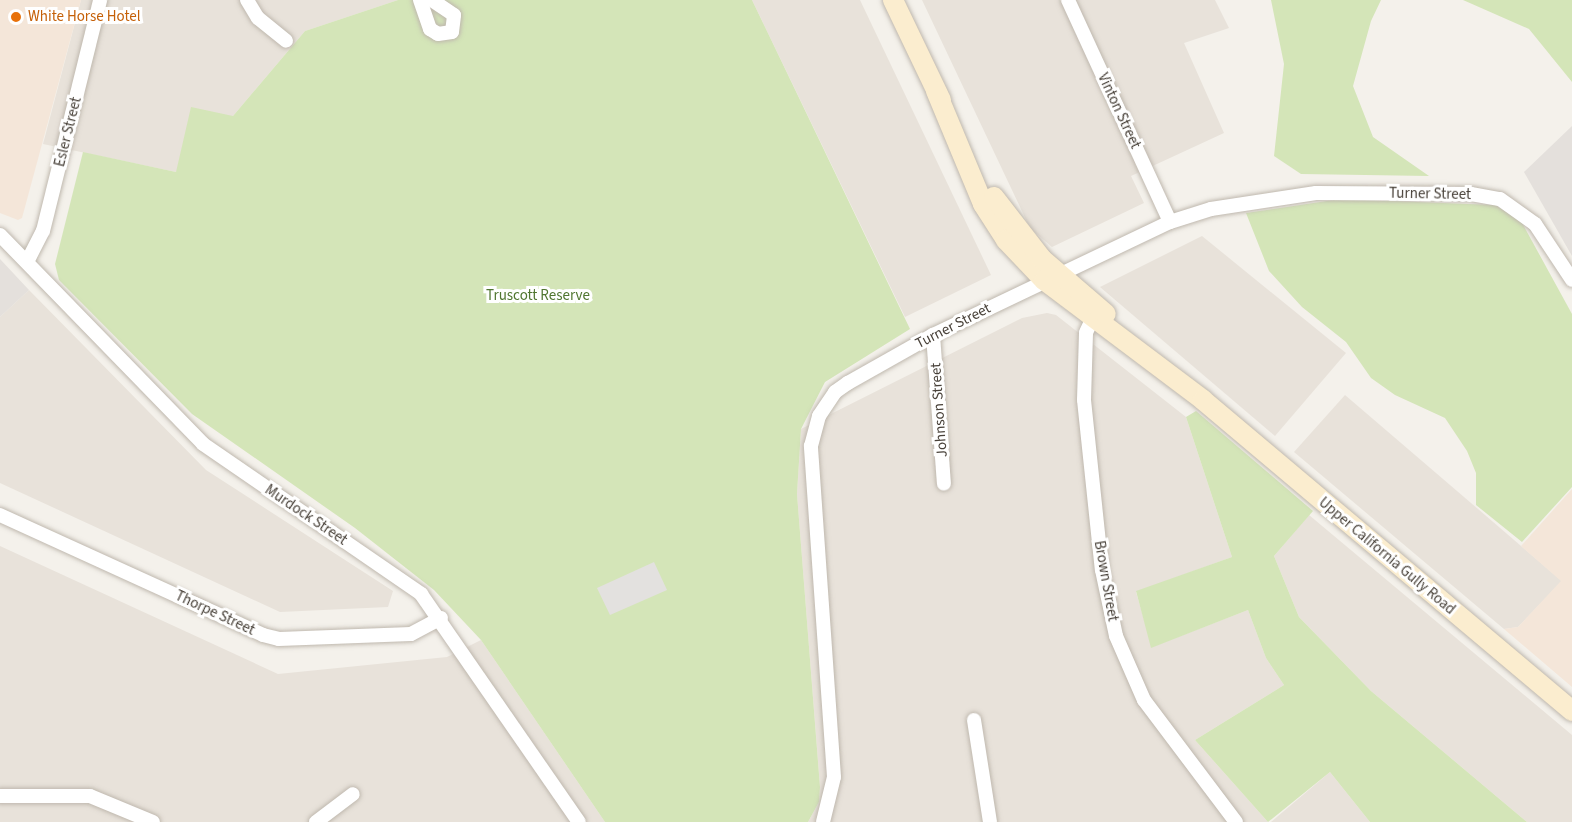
<!DOCTYPE html>
<style>
body{margin:0}
#map{position:relative;width:1572px;height:822px;overflow:hidden;background:#f4f1eb;font-family:"Source Sans 3",sans-serif}
div>[style]{position:absolute}
.residential>*{inset:0;background:#e8e2da}
.commercial>*{inset:0;background:#f4e6d9}
.industrial>*{inset:0;background:#e4e0dc}
.green>*{inset:0;background:#d4e5b8}
.parking>*{inset:0;background:#e3e1df}
.roads{filter:drop-shadow(0 0 2px #bfb8ae) drop-shadow(0 0 2px #bfb8ae)}
.street>*{height:14px;margin:-7px;padding:0 7px;transform-origin:7px;border-radius:7px;background:#fff}
.secondary>*{height:20px;margin:-10px;padding:0 10px;transform-origin:10px;border-radius:10px;background:#fbedcf}
.dots>*{width:16px;height:16px;translate:-50% -50%;box-sizing:border-box;border:3px solid #fff;border-radius:50%}
span{translate:-50% -50%;white-space:nowrap;text-align:center;line-height:1.15;-webkit-text-stroke:6px #fff;paint-order:stroke}
.food-label{font-size:15px;color:#c56008}
.left{translate:0 -50%;text-align:left}
.street-label{font-size:15px;color:#484139}
.park-label{font-size:15px;color:#507630}
</style>
<div id="map">
<div class="residential">
<div style="clip-path:polygon(81px 0,398px 0,305px 31px,233px 116px,176px 172px,43px 144px)"></div>
<div style="clip-path:polygon(752px 0,860px 0,991px 275px,905px 317px)"></div>
<div style="clip-path:polygon(922px 0,1215px 0,1229px 28px,1184px 43px,1224px 133px,1131px 176px,1144px 203px,1052px 247px,1030px 228px)"></div>
<div style="clip-path:polygon(1202px 236px,1346px 353px,1275px 436px,1100px 287px)"></div>
<div style="clip-path:polygon(29px 290px,206px 470px,393px 591px,388px 607px,280px 612px,0 483px,0 317px)"></div>
<div style="clip-path:polygon(1047px 313px,1056px 315px,1186px 417px,1232px 557px,1136px 592px,1152px 647px,1248px 610px,1266px 658px,1284px 685px,1195px 740px,1268px 822px,808px 822px,819px 802px,820px 787px,797px 494px,801px 429px,1022px 318px)"></div>
<div style="clip-path:polygon(1345px 395px,1562px 581px,1518px 627px,1504px 629px,1294px 452px)"></div>
<div style="clip-path:polygon(1309px 515px,1572px 735px,1572px 822px,1527px 822px,1371px 691px,1299px 617px,1274px 556px)"></div>
<div style="clip-path:polygon(0 546px,278px 674px,447px 657px,481px 640px,605px 822px,0 822px)"></div>
<div style="clip-path:polygon(1330px 772px,1370px 822px,1271px 822px)"></div>
</div>
<div class="commercial">
<div style="clip-path:polygon(0 0,81px 0,22px 218px,18px 220px,0 213px)"></div>
<div style="clip-path:polygon(1572px 489px,1572px 687px,1504px 629px,1518px 627px,1561px 581px,1521px 546px)"></div>
</div>
<div class="industrial">
<div style="clip-path:polygon(1572px 126px,1572px 256px,1524px 172px)"></div>
<div style="clip-path:polygon(0 259px,29px 290px,0 317px)"></div>
</div>
<div class="green">
<div style="clip-path:polygon(398px 0,752px 0,910px 329px,825px 382px,801px 429px,797px 494px,820px 787px,819px 802px,808px 822px,605px 822px,481px 640px,434px 590px,355px 528px,192px 414px,59px 280px,55px 264px,83px 152px,176px 172px,191px 107px,233px 116px,305px 31px)"></div>
<div style="clip-path:polygon(1271px 0,1381px 0,1371px 21px,1353px 86px,1373px 137px,1429px 176px,1301px 174px,1274px 156px,1284px 64px)"></div>
<div style="clip-path:polygon(1463px 0,1572px 0,1572px 82px,1529px 29px)"></div>
<div style="clip-path:polygon(1340px 199px,1495px 205px,1521px 221px,1572px 314px,1572px 487px,1522px 542px,1476px 505px,1476px 473px,1467px 451px,1445px 418px,1395px 395px,1371px 378px,1346px 342px,1302px 307px,1269px 271px,1246px 213px)"></div>
<div style="clip-path:polygon(1196px 411px,1313px 511px,1274px 556px,1299px 617px,1371px 691px,1527px 822px,1370px 822px,1330px 772px,1268px 822px,1195px 740px,1284px 685px,1266px 658px,1248px 610px,1151px 648px,1136px 591px,1232px 557px,1186px 417px)"></div>
</div>
<div class="parking">
<div style="clip-path:polygon(654px 562px,667px 590px,610px 615px,597px 588px)"></div>
</div>
<div class="roads">
<div class="street">
<div style="left:247px;top:0;width:21px;rotate:59deg"></div>
<div style="left:258px;top:18px;width:36px;rotate:39deg"></div>
<div style="left:420px;top:0;width:31px;rotate:71deg"></div>
<div style="left:430px;top:29px;width:9px;rotate:32deg"></div>
<div style="left:438px;top:34px;width:14px;rotate:-8deg"></div>
<div style="left:452px;top:32px;width:17px;rotate:-83deg"></div>
<div style="left:454px;top:15px;width:27px;rotate:-146deg"></div>
<div style="left:1068px;top:0;width:244px;rotate:65.3deg"></div>
<div style="left:0;top:235px;width:291px;rotate:45.8deg"></div>
<div style="left:203px;top:444px;width:265px;rotate:34.5deg"></div>
<div style="left:421px;top:594px;width:277px;rotate:55.3deg"></div>
<div style="left:28px;top:260px;width:33px;rotate:-63deg"></div>
<div style="left:43px;top:231px;width:238px;rotate:-76.1deg"></div>
<div style="left:1097px;top:309px;width:26px;rotate:115deg"></div>
<div style="left:1086px;top:333px;width:67px;rotate:91.7deg"></div>
<div style="left:1084px;top:400px;width:171px;rotate:84deg"></div>
<div style="left:1102px;top:570px;width:67px;rotate:78deg"></div>
<div style="left:1116px;top:636px;width:70px;rotate:66.4deg"></div>
<div style="left:1144px;top:700px;width:153px;rotate:53deg"></div>
<div style="left:933px;top:335px;width:149px;rotate:85.8deg"></div>
<div style="left:0;top:515px;width:289px;rotate:24.5deg"></div>
<div style="left:263px;top:635px;width:16px;rotate:14deg"></div>
<div style="left:279px;top:639px;width:132px;rotate:-2.2deg"></div>
<div style="left:411px;top:634px;width:34px;rotate:-28deg"></div>
<div style="left:974px;top:720px;width:103px;rotate:81.1deg"></div>
<div style="left:0;top:796px;width:90px"></div>
<div style="left:90px;top:796px;width:68px;rotate:22.4deg"></div>
<div style="left:316px;top:822px;width:46px;rotate:-37.1deg"></div>
<div style="left:823px;top:822px;width:46px;rotate:-76.3deg"></div>
<div style="left:834px;top:777px;width:332px;rotate:-94deg"></div>
<div style="left:811px;top:446px;width:31px;rotate:-75deg"></div>
<div style="left:819px;top:416px;width:29px;rotate:-56deg"></div>
<div style="left:835px;top:392px;width:16px;rotate:-35deg"></div>
<div style="left:848px;top:383px;width:98px;rotate:-29.5deg"></div>
<div style="left:933px;top:335px;width:263px;rotate:-25.5deg"></div>
<div style="left:1170px;top:222px;width:43px;rotate:-17.6deg"></div>
<div style="left:1211px;top:209px;width:106px;rotate:-8.7deg"></div>
<div style="left:1316px;top:193px;width:155px;rotate:0.4deg"></div>
<div style="left:1471px;top:194px;width:29px;rotate:10deg"></div>
<div style="left:1500px;top:199px;width:43px;rotate:35.5deg"></div>
<div style="left:1535px;top:224px;width:67px;rotate:56.5deg"></div>
</div>
<div class="secondary">
<div style="left:893px;top:0;width:111px;rotate:64.4deg"></div>
<div style="left:936px;top:91px;width:122px;rotate:67.4deg"></div>
<div style="left:983px;top:204px;width:43px;rotate:57.4deg"></div>
<div style="left:1006px;top:240px;width:55px;rotate:46.5deg"></div>
<div style="left:1044px;top:280px;width:199px;rotate:37deg"></div>
<div style="left:1203px;top:400px;width:483px;rotate:40.1deg"></div>
<div style="left:994px;top:197px;width:78px;rotate:52.3deg"></div>
<div style="left:1042px;top:259px;width:84px;rotate:40.7deg"></div>
</div>
</div>
<div class="dots">
<div style="left:16px;top:17px;background:#e8710a"></div>
</div>
<div class="food-label">
<span class="left" style="left:28px;top:17px">White Horse Hotel</span>
</div>
<div class="street-label">
<span style="left:1119px;top:111px;rotate:65deg">Vinton Street</span>
<span style="left:68px;top:132px;rotate:-76deg">Esler Street</span>
<span style="left:1430px;top:194px;rotate:1deg">Turner Street</span>
<span style="left:953px;top:326px;rotate:-27deg">Turner Street</span>
<span style="left:939px;top:410px;rotate:-94deg">Johnson Street</span>
<span style="left:306px;top:515px;rotate:34deg">Murdock Street</span>
<span style="left:1387px;top:556px;rotate:40deg">Upper California Gully Road</span>
<span style="left:1106px;top:581px;rotate:80deg">Brown Street</span>
<span style="left:215px;top:613px;rotate:25deg">Thorpe Street</span>
</div>
<div class="park-label">
<span style="left:538px;top:296px">Truscott Reserve</span>
</div>
</div>
